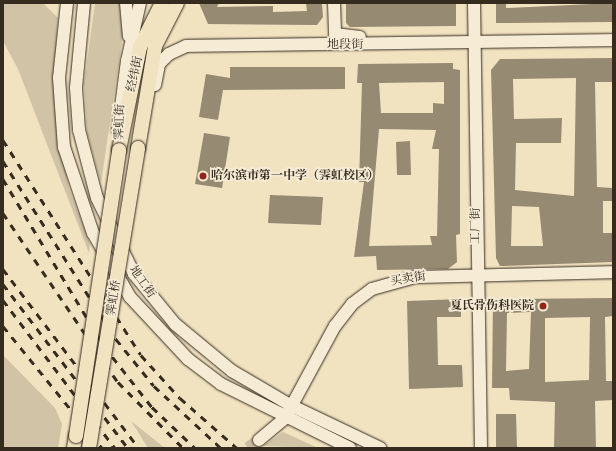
<!DOCTYPE html>
<meta charset="utf-8">
<style>
body{margin:0}
#map{position:relative;width:616px;height:451px;overflow:hidden;background:#f1e2c0;font-family:"IM FELL Great Primer","Noto Serif SC",serif}
div>[style]{position:absolute}
.green>*{inset:0;background:#d1c3a5}
.building>*{inset:0;background:#978a73}
.secondary-tunnel>*{height:12px;margin-top:-6px;transform-origin:0;background:repeating-linear-gradient(90deg,#cbbda0 0 12px,transparent 0 18px)}
.roads{filter:drop-shadow(0 0 1px #352b1f) drop-shadow(0 0 1px #352b1f)}
.secondary>*{height:12px;margin:-6px;padding:0 6px;transform-origin:6px;border-radius:6px;background:#f6ecd6}
.primary>*{height:14px;margin:-7px;padding:0 7px;transform-origin:7px;border-radius:7px;background:#f1e2c0}
.rail>*{height:2.5px;margin-top:-1.25px;transform-origin:0;background:repeating-linear-gradient(90deg,#352b1f 0 7px,transparent 0 14px)}
.bridges{filter:drop-shadow(0 0 1px #352b1f) drop-shadow(0 0 1px #352b1f)}
.primary-bridge>*{height:14px;margin:-7px;padding:0 7px;transform-origin:7px;border-radius:7px;background:#f1e2c0}
.dots>*{width:11px;height:11px;translate:-50% -50%;box-sizing:border-box;border:2px solid #f6ecd6;border-radius:50%}
span{translate:-50% -50%;white-space:nowrap;text-align:center;line-height:1.15;-webkit-text-stroke:3.5px #f6ecd6;paint-order:stroke}
.street-label{font-size:12px;color:#352b1f}
.poi-label{font-size:12px;color:#352b1f;font-weight:700}
.left{translate:0 -50%;text-align:left}
.right{translate:-100% -50%;text-align:right}
.frame{position:absolute;inset:0;border:4px solid #352b1f;pointer-events:none}
</style>
<div id="map">
<div class="green">
<div style="clip-path:polygon(3px 3px,43px 3px,58px 18px,55px 63px,63px 158px,69px 188px,90px 244px,89px 253px,18px 69px,3px 41px)"></div>
<div style="clip-path:polygon(95px 3px,122px 3px,123px 35px,101px 183px,87px 132px,84px 84px)"></div>
<div style="clip-path:polygon(3px 355px,55px 408px,62px 424px,58px 448px,3px 448px)"></div>
<div style="clip-path:polygon(131px 421px,165px 448px,148px 448px)"></div>
<div style="clip-path:polygon(283px 432px,305px 442px,318px 448px,263px 446px)"></div>
</div>
<div class="building">
<div style="clip-path:polygon(199px 3px,219px 3px,217px 7px,273px 6px,273px 12px,307px 11px,306px 3px,322px 3px,323px 17px,317px 25px,208px 24px)"></div>
<div style="clip-path:polygon(346px 3px,456px 3px,456px 26px,350px 27px,346px 23px)"></div>
<div style="clip-path:polygon(496px 3px,506px 3px,506px 8px,613px 3px,613px 22px,496px 23px)"></div>
<div style="clip-path:polygon(evenodd,613px 58px,613px 82px,595px 82px,597px 187px,613px 188px,613px 201px,603px 201px,603px 233px,613px 233px,613px 262px,500px 266px,496px 258px,491px 70px,500px 59px,613px 58px,576px 78px,574px 196px,515px 190px,516px 143px,561px 143px,562px 118px,514px 119px,513px 79px,576px 78px,613px 58px,512px 206px,539px 207px,543px 246px,511px 246px,512px 206px)"></div>
<div style="clip-path:polygon(evenodd,453px 63px,453px 69px,460px 70px,460px 234px,456px 235px,457px 262px,448px 269px,377px 270px,376px 256px,354px 257px,364px 182px,359px 182px,362px 83px,357px 83px,358px 64px,453px 63px,444px 82px,444px 104px,433px 103px,433px 113px,381px 113px,379px 83px,444px 82px,453px 63px,379px 129px,436px 130px,432px 149px,439px 149px,437px 236px,430px 236px,432px 245px,369px 246px,379px 129px)"></div>
<div style="clip-path:polygon(230px 67px,345px 67px,345px 89px,223px 90px,218px 120px,199px 117px,206px 74px,230px 78px)"></div>
<div style="clip-path:polygon(204px 133px,230px 137px,222px 188px,195px 184px)"></div>
<div style="clip-path:polygon(410px 141px,411px 175px,397px 175px,396px 142px)"></div>
<div style="clip-path:polygon(270px 195px,323px 197px,321px 225px,268px 223px)"></div>
<div style="clip-path:polygon(evenodd,613px 298px,613px 316px,605px 317px,606px 381px,613px 381px,613px 400px,595px 401px,596px 448px,554px 448px,555px 402px,510px 400px,509px 388px,492px 388px,493px 299px,613px 298px,531px 312px,529px 369px,506px 371px,507px 313px,531px 312px,613px 298px,590px 317px,589px 380px,545px 382px,545px 318px,590px 317px)"></div>
<div style="clip-path:polygon(461px 299px,461px 317px,437px 317px,438px 365px,462px 365px,463px 387px,409px 389px,407px 301px)"></div>
<div style="clip-path:polygon(496px 414px,516px 414px,517px 448px,496px 448px)"></div>
</div>
<div class="secondary-tunnel">
<div style="left:248px;top:448px;width:14px;rotate:-36deg"></div>
</div>
<div class="roads">
<div class="secondary">
<div style="left:67px;top:3px;width:75px;rotate:96.1deg"></div>
<div style="left:59px;top:78px;width:69px;rotate:85.9deg"></div>
<div style="left:64px;top:147px;width:91px;rotate:71.4deg"></div>
<div style="left:93px;top:233px;width:74px;rotate:60deg"></div>
<div style="left:130px;top:297px;width:85px;rotate:46.9deg"></div>
<div style="left:188px;top:359px;width:41px;rotate:37.1deg"></div>
<div style="left:221px;top:384px;width:144px;rotate:26.4deg"></div>
<div style="left:84px;top:3px;width:85px;rotate:95.4deg"></div>
<div style="left:76px;top:88px;width:42px;rotate:85.9deg"></div>
<div style="left:79px;top:130px;width:70px;rotate:75.2deg"></div>
<div style="left:97px;top:198px;width:85px;rotate:64deg"></div>
<div style="left:134px;top:274px;width:65px;rotate:50.6deg"></div>
<div style="left:175px;top:324px;width:74px;rotate:39.5deg"></div>
<div style="left:232px;top:371px;width:69px;rotate:30.3deg"></div>
<div style="left:292px;top:406px;width:98px;rotate:25.5deg"></div>
<div style="left:126px;top:3px;width:33px;rotate:85deg"></div>
<div style="left:334px;top:3px;width:31px;rotate:88deg"></div>
<div style="left:335px;top:34px;width:25px;rotate:7deg"></div>
<div style="left:474px;top:3px;width:445px;rotate:89.1deg"></div>
<div style="left:155px;top:85px;width:21px;rotate:-79deg"></div>
<div style="left:159px;top:64px;width:14px;rotate:-45deg"></div>
<div style="left:169px;top:54px;width:19px;rotate:-25deg"></div>
<div style="left:186px;top:46px;width:427px;rotate:-0.8deg"></div>
<div style="left:118px;top:130px;width:70px;rotate:-82.6deg"></div>
<div style="left:127px;top:61px;width:59px;rotate:-77.4deg"></div>
<div style="left:259px;top:440px;width:34px;rotate:-40deg"></div>
<div style="left:285px;top:418px;width:105px;rotate:-61.5deg"></div>
<div style="left:335px;top:326px;width:28px;rotate:-52deg"></div>
<div style="left:352px;top:304px;width:25px;rotate:-37deg"></div>
<div style="left:372px;top:289px;width:45px;rotate:-15.6deg"></div>
<div style="left:415px;top:277px;width:198px;rotate:-1.4deg"></div>
</div>
<div class="primary">
<div style="left:138px;top:148px;width:103px;rotate:-80.5deg"></div>
<div style="left:155px;top:46px;width:48px;rotate:-62.9deg"></div>
<div style="left:119px;top:150px;width:105px;rotate:-78.5deg"></div>
<div style="left:140px;top:47px;width:49px;rotate:-63.4deg"></div>
<div style="left:74px;top:448px;width:12px;rotate:-81deg"></div>
</div>
</div>
<div class="rail">
<div style="left:3px;top:140px;width:255px;rotate:57.3deg"></div>
<div style="left:141px;top:355px;width:58px;rotate:47.8deg"></div>
<div style="left:180px;top:398px;width:76px;rotate:41.3deg"></div>
<div style="left:3px;top:161px;width:211px;rotate:57.6deg"></div>
<div style="left:116px;top:339px;width:60px;rotate:51deg"></div>
<div style="left:154px;top:386px;width:91px;rotate:42.8deg"></div>
<div style="left:3px;top:179px;width:195px;rotate:58.8deg"></div>
<div style="left:104px;top:346px;width:78px;rotate:51.8deg"></div>
<div style="left:152px;top:407px;width:59px;rotate:43.6deg"></div>
<div style="left:3px;top:213px;width:204px;rotate:55.8deg"></div>
<div style="left:118px;top:382px;width:93px;rotate:45.4deg"></div>
<div style="left:3px;top:269px;width:225px;rotate:52.8deg"></div>
<div style="left:3px;top:284px;width:206px;rotate:52.7deg"></div>
<div style="left:3px;top:300px;width:186px;rotate:52.9deg"></div>
<div style="left:3px;top:326px;width:157px;rotate:50.9deg"></div>
</div>
<div class="bridges">
<div class="primary-bridge">
<div style="left:76px;top:436px;width:289px;rotate:-81.4deg"></div>
<div style="left:89px;top:448px;width:304px;rotate:-80.7deg"></div>
</div>
</div>
<div class="dots">
<div style="left:203px;top:176px;background:#8f2418"></div>
<div style="left:543px;top:306px;background:#8f2418"></div>
</div>
<div class="street-label">
<span style="left:345px;top:45px">地段街</span>
<span style="left:135px;top:74px;rotate:-78deg">经纬街</span>
<span style="left:120px;top:122px;rotate:-88deg">霁虹街</span>
<span style="left:476px;top:226px;rotate:-90deg">工厂街</span>
<span style="left:408px;top:279px;rotate:-9deg">买卖街</span>
<span style="left:142px;top:282px;rotate:55deg">地工街</span>
<span style="left:114px;top:298px;rotate:-81deg">霁虹桥</span>
</div>
<div class="poi-label">
<span class="left" style="left:211px;top:176px">哈尔滨市第一中学（霁虹校区）</span>
<span class="right" style="left:534px;top:306px">夏氏骨伤科医院</span>
</div>
<div class="frame"></div>
</div>
